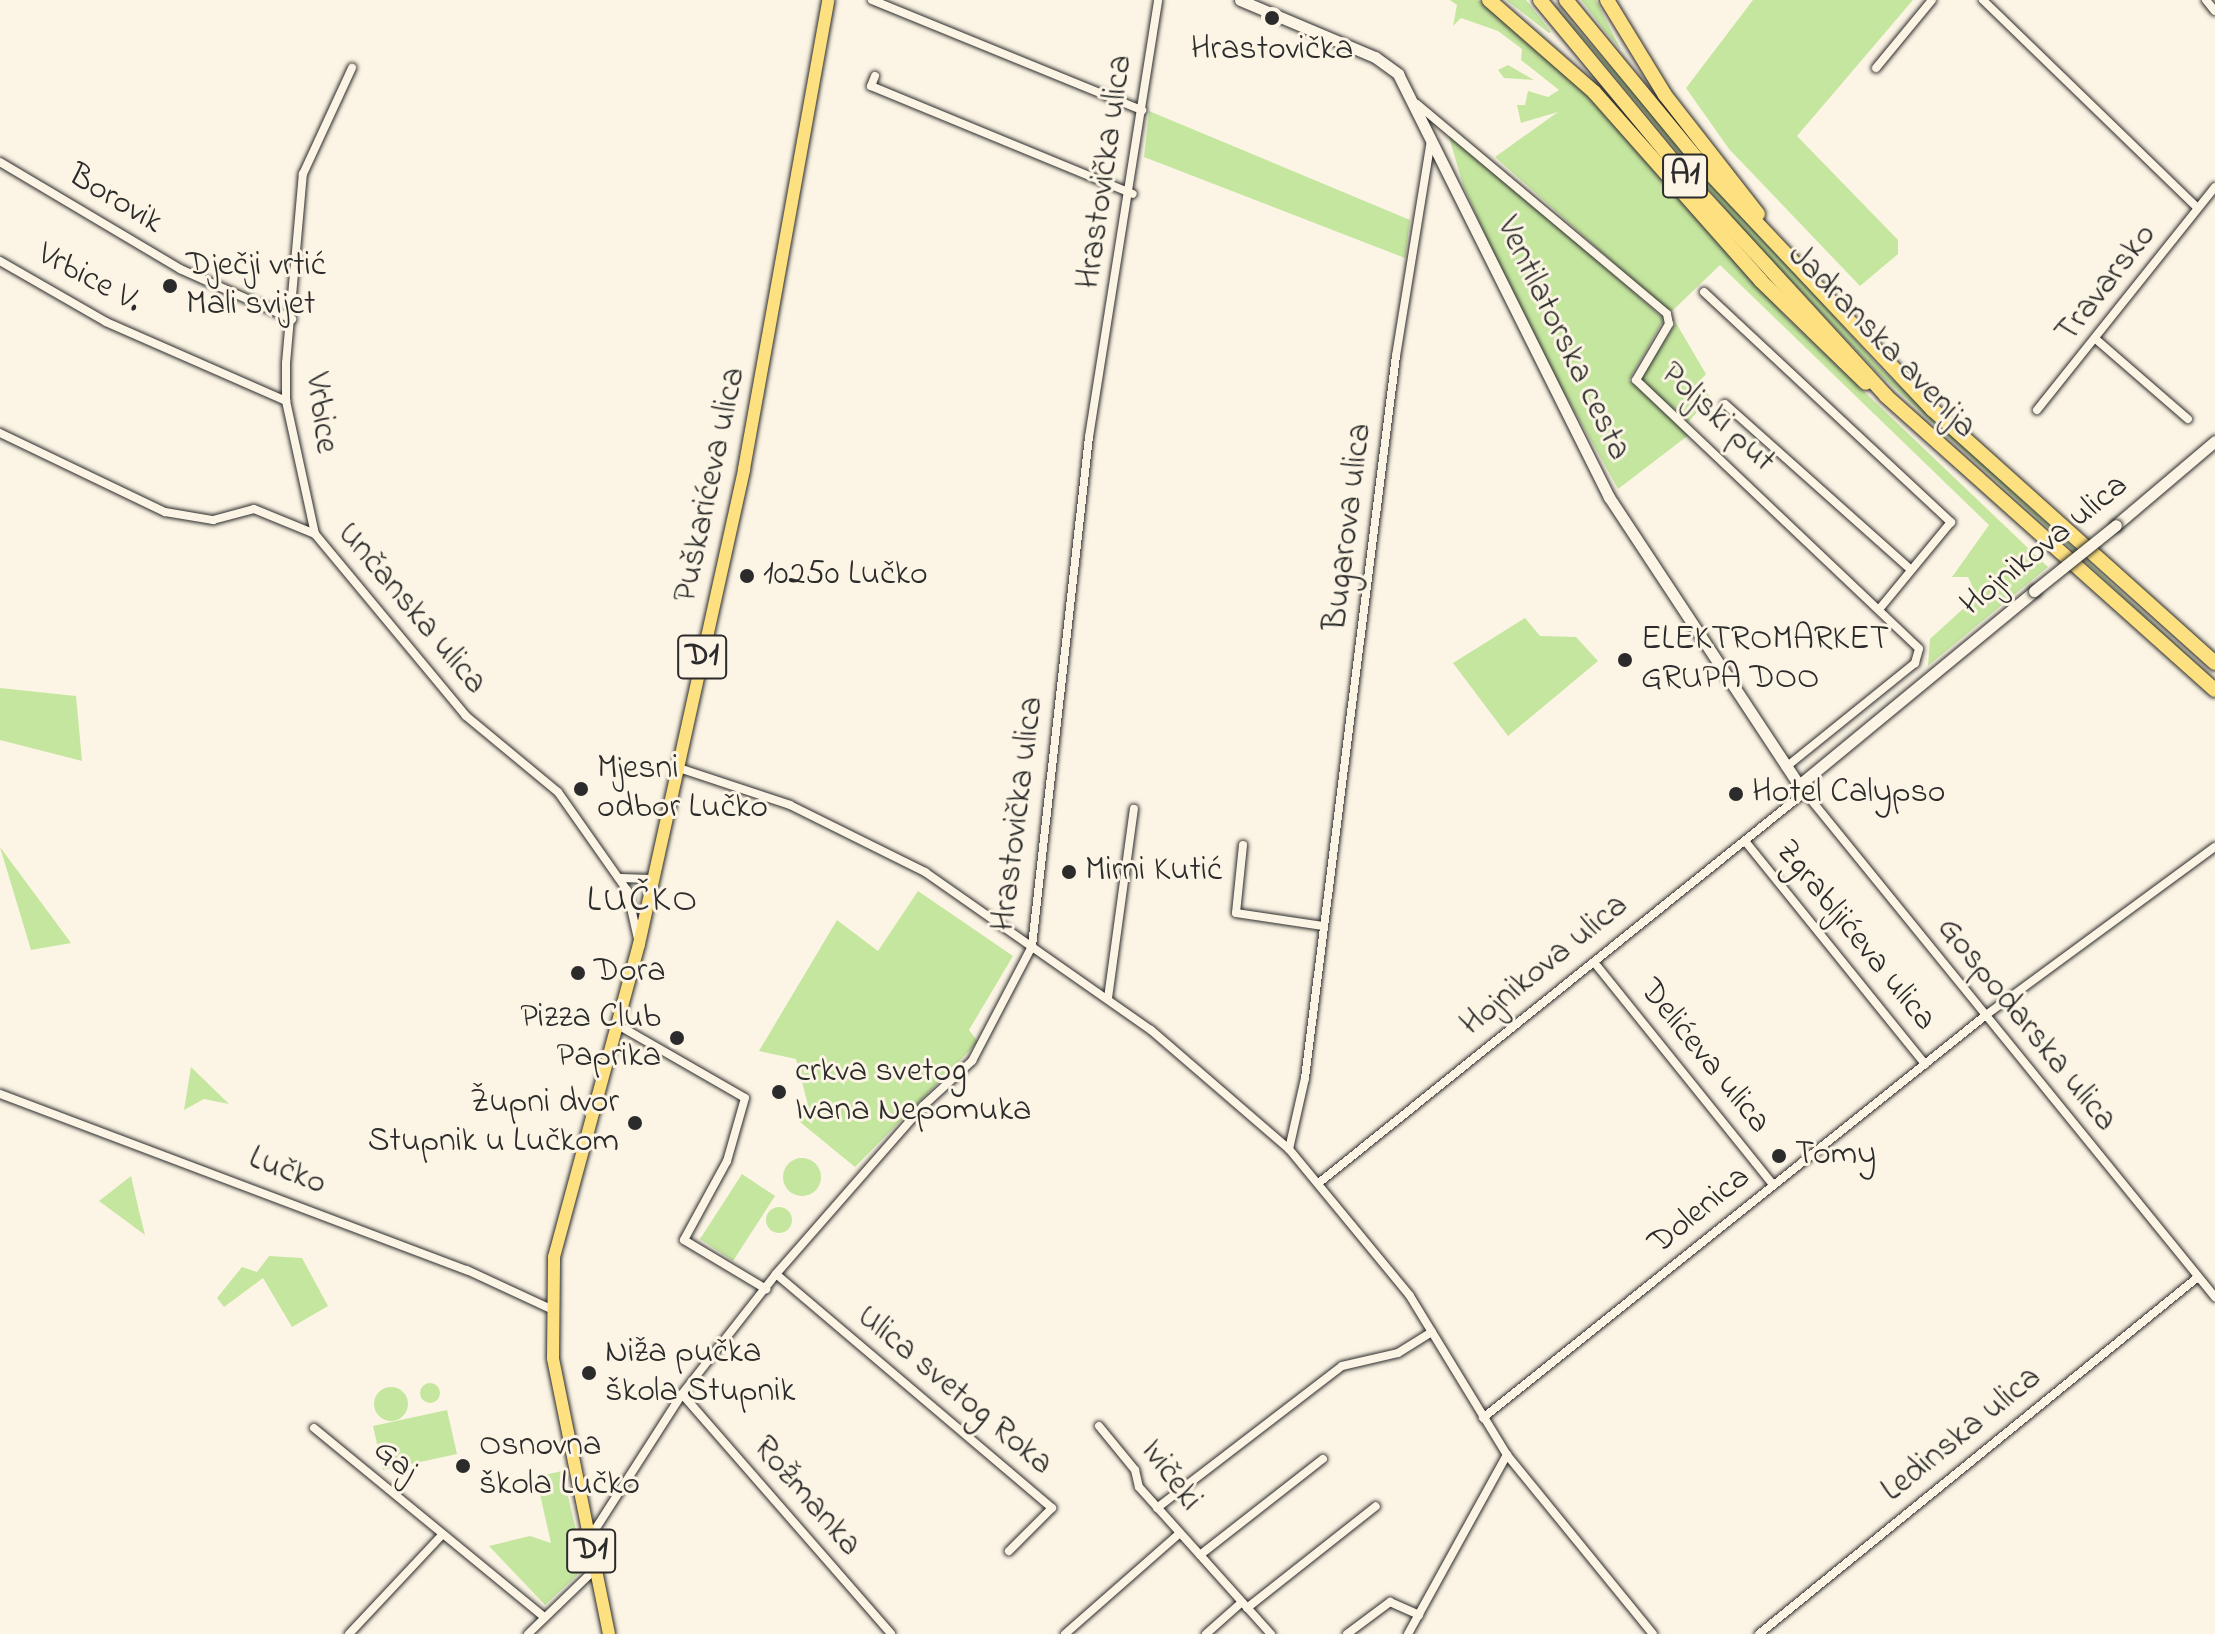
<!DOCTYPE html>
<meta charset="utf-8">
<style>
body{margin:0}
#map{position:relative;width:2215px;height:1634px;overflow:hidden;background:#fcf5e5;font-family:"Indie Flower",sans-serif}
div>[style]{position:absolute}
.green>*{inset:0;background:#c5e69f}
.round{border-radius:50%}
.roads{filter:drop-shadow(0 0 2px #2b2b2b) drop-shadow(0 0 2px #2b2b2b)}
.minor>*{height:8px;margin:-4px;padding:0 4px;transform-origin:4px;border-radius:4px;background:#fcf5e5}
.secondary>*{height:11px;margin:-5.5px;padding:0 5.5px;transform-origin:5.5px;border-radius:5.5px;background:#fcf5e5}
.primary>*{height:12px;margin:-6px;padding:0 6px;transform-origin:6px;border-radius:6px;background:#fde080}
.motorway>*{height:14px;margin:-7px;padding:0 7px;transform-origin:7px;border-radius:7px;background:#fde080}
.bridges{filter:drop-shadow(0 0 2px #2b2b2b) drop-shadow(0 0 2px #2b2b2b)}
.secondary-bridge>*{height:11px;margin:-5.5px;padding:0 5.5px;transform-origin:5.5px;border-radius:5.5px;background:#fcf5e5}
.dots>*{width:22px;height:22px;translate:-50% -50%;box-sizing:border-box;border:4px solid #fcf5e5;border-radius:50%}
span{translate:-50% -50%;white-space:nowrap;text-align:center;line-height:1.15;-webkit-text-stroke:6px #fcf5e5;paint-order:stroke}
.shield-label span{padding:2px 6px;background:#fcf5e5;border:2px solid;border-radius:6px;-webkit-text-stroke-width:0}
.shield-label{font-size:32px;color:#2b2b2b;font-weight:700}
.poi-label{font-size:34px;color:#2b2b2b}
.left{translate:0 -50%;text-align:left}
.right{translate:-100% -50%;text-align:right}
.street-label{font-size:34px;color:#2b2b2b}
.quarter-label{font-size:38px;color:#2b2b2b;letter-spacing:2px}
</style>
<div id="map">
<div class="green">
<div style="clip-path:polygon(1450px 0,1478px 0,1495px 11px,1588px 93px,1785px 316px,2048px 567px,1928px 666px,1930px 639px,1977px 596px,1968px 577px,1952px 577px,1989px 525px,1720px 265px,1670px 313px,1495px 157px,1558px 112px,1521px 123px,1517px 105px,1525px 105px,1528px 91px,1548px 97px,1559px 90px,1521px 60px,1522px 49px,1498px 31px,1461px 18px,1453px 26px,1457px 5px)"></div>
<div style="clip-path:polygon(1506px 0,1526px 0,1551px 32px,1549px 33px)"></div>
<div style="clip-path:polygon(1551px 0,1881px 369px,2215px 680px,1878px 373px,1748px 236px)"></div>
<div style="clip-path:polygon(1581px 0,1596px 0,1621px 50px,1605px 31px)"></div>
<div style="clip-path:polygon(1753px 0,1913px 0,1797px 136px,1898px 240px,1898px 254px,1860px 286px,1729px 149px,1686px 88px)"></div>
<div style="clip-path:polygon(1508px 65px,1534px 80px,1504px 78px,1498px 70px)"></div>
<div style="clip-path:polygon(1149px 111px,1410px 220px,1405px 258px,1144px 157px)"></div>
<div style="clip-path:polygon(1447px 130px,1664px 319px,1629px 380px,1690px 434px,1618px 489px,1520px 313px,1463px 185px)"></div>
<div style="clip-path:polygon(1676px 323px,1706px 374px,1697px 384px,1711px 397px,1688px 422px,1640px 379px)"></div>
<div style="clip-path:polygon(1525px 618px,1540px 636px,1576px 637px,1598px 661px,1508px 736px,1453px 663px)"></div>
<div style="clip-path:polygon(0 688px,76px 696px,82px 761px,0 740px)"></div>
<div style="clip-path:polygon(0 847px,60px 928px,71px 943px,31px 950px)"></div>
<div style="clip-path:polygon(918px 891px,1013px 956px,969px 1030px,978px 1042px,855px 1167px,800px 1122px,809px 1109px,796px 1059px,759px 1051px,837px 920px,878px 951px)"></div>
<div style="clip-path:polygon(191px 1067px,229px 1104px,204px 1099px,184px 1110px)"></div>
<div class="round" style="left:783px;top:1158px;width:38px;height:38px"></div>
<div style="clip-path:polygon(742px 1174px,775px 1196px,733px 1261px,700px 1239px)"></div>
<div style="clip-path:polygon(131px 1176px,139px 1211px,145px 1235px,99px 1201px)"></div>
<div class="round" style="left:766px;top:1207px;width:26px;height:26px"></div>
<div style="clip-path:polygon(269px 1256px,302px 1258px,328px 1306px,292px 1327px,263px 1278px,224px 1307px,217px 1298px,242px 1267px,257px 1272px)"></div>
<div class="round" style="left:420px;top:1383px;width:20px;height:20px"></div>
<div class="round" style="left:374px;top:1387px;width:34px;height:34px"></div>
<div style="clip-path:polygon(447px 1410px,457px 1454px,383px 1470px,373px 1426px)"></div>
<div style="clip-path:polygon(562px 1471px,585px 1568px,545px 1605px,489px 1546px,530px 1536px,551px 1543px,536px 1477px)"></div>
</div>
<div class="roads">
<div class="minor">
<div style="left:872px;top:0;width:292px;rotate:22.2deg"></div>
<div style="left:1983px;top:0;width:299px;rotate:44.1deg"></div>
<div style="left:2206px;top:0;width:14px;rotate:51deg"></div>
<div style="left:1876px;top:68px;width:88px;rotate:-50.5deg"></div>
<div style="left:875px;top:76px;width:11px;rotate:112deg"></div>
<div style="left:871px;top:86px;width:283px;rotate:22.4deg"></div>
<div style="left:1417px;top:104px;width:326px;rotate:40deg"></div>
<div style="left:1667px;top:314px;width:10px;rotate:79deg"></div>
<div style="left:1669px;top:324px;width:65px;rotate:120.5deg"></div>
<div style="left:1636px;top:380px;width:390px;rotate:43.5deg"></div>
<div style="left:1919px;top:649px;width:15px;rotate:106deg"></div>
<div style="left:1915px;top:663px;width:166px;rotate:141.1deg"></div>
<div style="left:0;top:162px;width:209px;rotate:30.7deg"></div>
<div style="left:180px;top:269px;width:123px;rotate:24.1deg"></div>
<div style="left:0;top:261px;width:122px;rotate:29.9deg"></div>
<div style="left:106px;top:322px;width:197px;rotate:23.7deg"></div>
<div style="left:1704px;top:292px;width:338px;rotate:43deg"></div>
<div style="left:1951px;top:522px;width:112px;rotate:129.5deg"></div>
<div style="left:2098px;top:341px;width:119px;rotate:40.9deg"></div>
<div style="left:1725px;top:404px;width:249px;rotate:41.7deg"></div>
<div style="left:2037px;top:410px;width:285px;rotate:-51.4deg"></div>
<div style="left:0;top:433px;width:183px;rotate:25.6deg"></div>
<div style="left:165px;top:512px;width:49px;rotate:9.5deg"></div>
<div style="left:213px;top:520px;width:42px;rotate:-15deg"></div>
<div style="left:254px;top:509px;width:66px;rotate:22.3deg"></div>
<div style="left:315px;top:534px;width:236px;rotate:50.3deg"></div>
<div style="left:466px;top:716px;width:119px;rotate:39.6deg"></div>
<div style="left:558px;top:792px;width:120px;rotate:54.9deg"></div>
<div style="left:627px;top:890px;width:50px;rotate:77.3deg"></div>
<div style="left:315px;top:534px;width:136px;rotate:-102.3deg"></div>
<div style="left:286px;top:401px;width:38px;rotate:-90deg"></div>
<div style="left:286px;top:363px;width:190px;rotate:-84.9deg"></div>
<div style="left:303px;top:174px;width:117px;rotate:-65.2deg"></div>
<div style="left:676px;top:767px;width:120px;rotate:18.4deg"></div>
<div style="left:790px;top:805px;width:151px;rotate:26.4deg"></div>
<div style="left:925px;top:872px;width:276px;rotate:35deg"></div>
<div style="left:1151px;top:1030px;width:182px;rotate:40.8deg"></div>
<div style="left:1289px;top:1149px;width:190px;rotate:50.5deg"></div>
<div style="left:1410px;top:1296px;width:186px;rotate:58.6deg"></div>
<div style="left:1507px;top:1455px;width:231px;rotate:50.8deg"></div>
<div style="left:1799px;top:785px;width:660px;rotate:50.91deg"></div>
<div style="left:1745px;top:841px;width:287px;rotate:51.1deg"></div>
<div style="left:1243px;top:845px;width:68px;rotate:95.9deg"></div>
<div style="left:1236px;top:913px;width:88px;rotate:8.5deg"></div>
<div style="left:621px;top:878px;width:30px;rotate:2deg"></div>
<div style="left:1594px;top:962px;width:286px;rotate:51.2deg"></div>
<div style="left:1108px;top:998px;width:191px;rotate:-82.2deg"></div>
<div style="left:618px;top:1025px;width:146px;rotate:29.9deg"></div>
<div style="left:745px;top:1098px;width:66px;rotate:105.9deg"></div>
<div style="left:727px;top:1161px;width:90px;rotate:118.6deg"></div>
<div style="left:684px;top:1240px;width:96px;rotate:30.9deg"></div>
<div style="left:0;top:1094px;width:499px;rotate:20.7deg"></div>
<div style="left:467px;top:1270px;width:93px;rotate:24.9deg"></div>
<div style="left:1289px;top:1149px;width:73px;rotate:-77.3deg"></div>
<div style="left:1305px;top:1078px;width:728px;rotate:-82.82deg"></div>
<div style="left:1396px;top:356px;width:220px;rotate:-80.8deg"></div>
<div style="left:1320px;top:1182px;width:622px;rotate:-38.8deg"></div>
<div style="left:776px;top:1274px;width:362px;rotate:40.3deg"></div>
<div style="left:1052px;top:1508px;width:61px;rotate:135deg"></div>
<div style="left:682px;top:1394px;width:318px;rotate:48.9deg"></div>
<div style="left:1483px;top:1418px;width:645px;rotate:-38.7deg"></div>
<div style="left:1986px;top:1015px;width:284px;rotate:-36.3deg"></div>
<div style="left:1099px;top:1426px;width:57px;rotate:50.7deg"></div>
<div style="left:1135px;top:1470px;width:17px;rotate:77deg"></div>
<div style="left:1139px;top:1487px;width:198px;rotate:48.1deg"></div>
<div style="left:314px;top:1428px;width:298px;rotate:39.4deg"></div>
<div style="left:1157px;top:1508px;width:233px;rotate:-37.5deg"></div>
<div style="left:1342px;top:1366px;width:57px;rotate:-13.1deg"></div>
<div style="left:1398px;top:1353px;width:40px;rotate:-32deg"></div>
<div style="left:589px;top:1539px;width:172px;rotate:-57.3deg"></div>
<div style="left:682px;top:1394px;width:152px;rotate:-51.9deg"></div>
<div style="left:776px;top:1274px;width:223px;rotate:-48.8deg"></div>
<div style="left:923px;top:1106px;width:67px;rotate:-42.6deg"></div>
<div style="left:972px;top:1061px;width:130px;rotate:-62.4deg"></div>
<div style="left:1032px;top:946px;width:512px;rotate:-83.61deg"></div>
<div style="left:1089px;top:437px;width:442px;rotate:-81deg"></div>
<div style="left:1200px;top:1555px;width:156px;rotate:-38deg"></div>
<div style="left:1247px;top:1608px;width:164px;rotate:-38.3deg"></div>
<div style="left:349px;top:1634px;width:137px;rotate:-46.8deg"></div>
<div style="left:528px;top:1634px;width:93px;rotate:-44.1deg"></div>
<div style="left:1065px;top:1634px;width:153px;rotate:-41.3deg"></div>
<div style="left:1206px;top:1634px;width:48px;rotate:-41.6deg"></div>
<div style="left:1347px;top:1634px;width:54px;rotate:-36.7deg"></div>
<div style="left:1390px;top:1602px;width:32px;rotate:24deg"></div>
<div style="left:1408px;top:1634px;width:205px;rotate:-61.1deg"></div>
<div style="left:1759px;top:1634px;width:566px;rotate:-39.12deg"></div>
</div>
<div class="secondary">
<div style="left:1240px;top:0;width:147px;rotate:22.9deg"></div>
<div style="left:1375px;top:57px;width:29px;rotate:36deg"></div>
<div style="left:1398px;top:74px;width:473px;rotate:63.5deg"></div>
<div style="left:1609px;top:497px;width:345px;rotate:56.6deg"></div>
<div style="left:1799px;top:785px;width:305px;rotate:-39.5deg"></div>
<div style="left:2116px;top:525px;width:130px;rotate:-40.3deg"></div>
</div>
<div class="primary">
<div style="left:609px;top:1634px;width:282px;rotate:-101.5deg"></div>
<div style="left:553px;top:1358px;width:101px;rotate:-89.4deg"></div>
<div style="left:554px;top:1257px;width:324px;rotate:-74.8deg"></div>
<div style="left:639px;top:944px;width:486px;rotate:-77.5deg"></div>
<div style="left:744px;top:469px;width:476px;rotate:-79.8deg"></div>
</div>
<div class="motorway">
<div style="left:1489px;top:0;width:140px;rotate:41.2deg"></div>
<div style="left:1594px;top:92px;width:252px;rotate:48.5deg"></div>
<div style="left:1761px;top:281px;width:146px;rotate:44.2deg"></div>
<div style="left:1540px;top:0;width:239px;rotate:50.4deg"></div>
<div style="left:1692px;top:184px;width:287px;rotate:47.5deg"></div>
<div style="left:1886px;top:396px;width:441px;rotate:41.8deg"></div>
<div style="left:1566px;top:0;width:215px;rotate:50.5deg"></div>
<div style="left:1703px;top:166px;width:335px;rotate:46.7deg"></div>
<div style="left:1933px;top:410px;width:379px;rotate:41.9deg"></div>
<div style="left:1607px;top:0;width:111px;rotate:58.6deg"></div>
<div style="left:1665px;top:95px;width:151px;rotate:52deg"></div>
</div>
</div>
<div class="bridges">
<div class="secondary-bridge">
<div style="left:2034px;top:591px;width:105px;rotate:-38.8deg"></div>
</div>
</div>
<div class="dots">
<div style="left:1272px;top:18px;background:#2b2b2b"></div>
<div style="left:170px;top:286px;background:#2b2b2b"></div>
<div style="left:747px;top:576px;background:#2b2b2b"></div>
<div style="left:1625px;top:660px;background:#2b2b2b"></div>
<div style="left:581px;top:789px;background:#2b2b2b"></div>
<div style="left:1736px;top:794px;background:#2b2b2b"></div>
<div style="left:1069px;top:872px;background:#2b2b2b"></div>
<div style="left:578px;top:973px;background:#2b2b2b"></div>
<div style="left:677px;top:1038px;background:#2b2b2b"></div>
<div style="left:779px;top:1092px;background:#2b2b2b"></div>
<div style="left:635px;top:1123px;background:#2b2b2b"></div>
<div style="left:1779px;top:1156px;background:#2b2b2b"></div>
<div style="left:589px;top:1373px;background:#2b2b2b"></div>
<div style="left:463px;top:1466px;background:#2b2b2b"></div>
</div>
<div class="shield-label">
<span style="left:1685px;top:176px">A1</span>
<span style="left:702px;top:657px">D1</span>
<span style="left:591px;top:1551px">D1</span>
</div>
<div class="poi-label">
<span style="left:1272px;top:51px">Hrastovička</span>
<span class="left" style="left:186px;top:286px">Dječji vrtić<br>Mali svijet</span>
<span class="left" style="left:763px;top:576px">10250 Lučko</span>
<span class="left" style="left:1641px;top:660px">ELEKTROMARKET<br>GRUPA DOO</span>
<span class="left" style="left:597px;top:789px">Mjesni<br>odbor Lučko</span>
<span class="left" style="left:1752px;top:794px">Hotel Calypso</span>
<span class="left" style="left:1085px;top:872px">Mirni Kutić</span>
<span class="left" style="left:594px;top:973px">Dora</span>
<span class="right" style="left:661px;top:1038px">Pizza Club<br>Paprika</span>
<span class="left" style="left:795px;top:1092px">crkva svetog<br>Ivana Nepomuka</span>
<span class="right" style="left:619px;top:1123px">Župni dvor<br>Stupnik u Lučkom</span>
<span class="left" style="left:1795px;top:1156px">Tomy</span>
<span class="left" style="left:605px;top:1373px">Niža pučka<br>škola Stupnik</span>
<span class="left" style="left:479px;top:1466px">Osnovna<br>škola Lučko</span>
</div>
<div class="street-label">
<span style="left:1106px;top:172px;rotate:-82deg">Hrastovička ulica</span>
<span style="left:115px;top:200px;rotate:31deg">Borovik</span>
<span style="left:89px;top:279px;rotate:28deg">Vrbice V.</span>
<span style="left:2107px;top:284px;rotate:-52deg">Travarsko</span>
<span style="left:1562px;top:339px;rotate:64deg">Ventilatorska cesta</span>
<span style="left:1881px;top:342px;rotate:46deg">Jadranska avenija</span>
<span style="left:320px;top:413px;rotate:82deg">Vrbice</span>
<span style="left:1717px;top:418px;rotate:43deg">Poljski put</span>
<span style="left:711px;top:485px;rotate:-78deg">Puškarićeva ulica</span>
<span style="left:1349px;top:527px;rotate:-83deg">Bugarova ulica</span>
<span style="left:2045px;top:546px;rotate:-39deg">Hojnikova ulica</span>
<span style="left:411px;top:609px;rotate:50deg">Unčanska ulica</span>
<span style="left:1019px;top:814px;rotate:-83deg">Hrastovička ulica</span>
<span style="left:1855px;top:936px;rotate:51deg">Zgrabljićeva ulica</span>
<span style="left:1545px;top:966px;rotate:-39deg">Hojnikova ulica</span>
<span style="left:2026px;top:1025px;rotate:51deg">Gospodarska ulica</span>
<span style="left:1704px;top:1057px;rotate:51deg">Delićeva ulica</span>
<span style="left:287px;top:1172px;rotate:21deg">Lučko</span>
<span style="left:1700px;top:1211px;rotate:-39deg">Dolenica</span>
<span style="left:954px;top:1391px;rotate:40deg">Ulica svetog Roka</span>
<span style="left:1962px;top:1435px;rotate:-39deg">Ledinska ulica</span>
<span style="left:395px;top:1461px;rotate:39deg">Gaj</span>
<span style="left:1170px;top:1476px;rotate:53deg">Ivičeki</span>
<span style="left:806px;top:1497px;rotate:49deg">Rožmanka</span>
</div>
<div class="quarter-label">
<span style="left:643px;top:902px">LUČKO</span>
</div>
</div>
